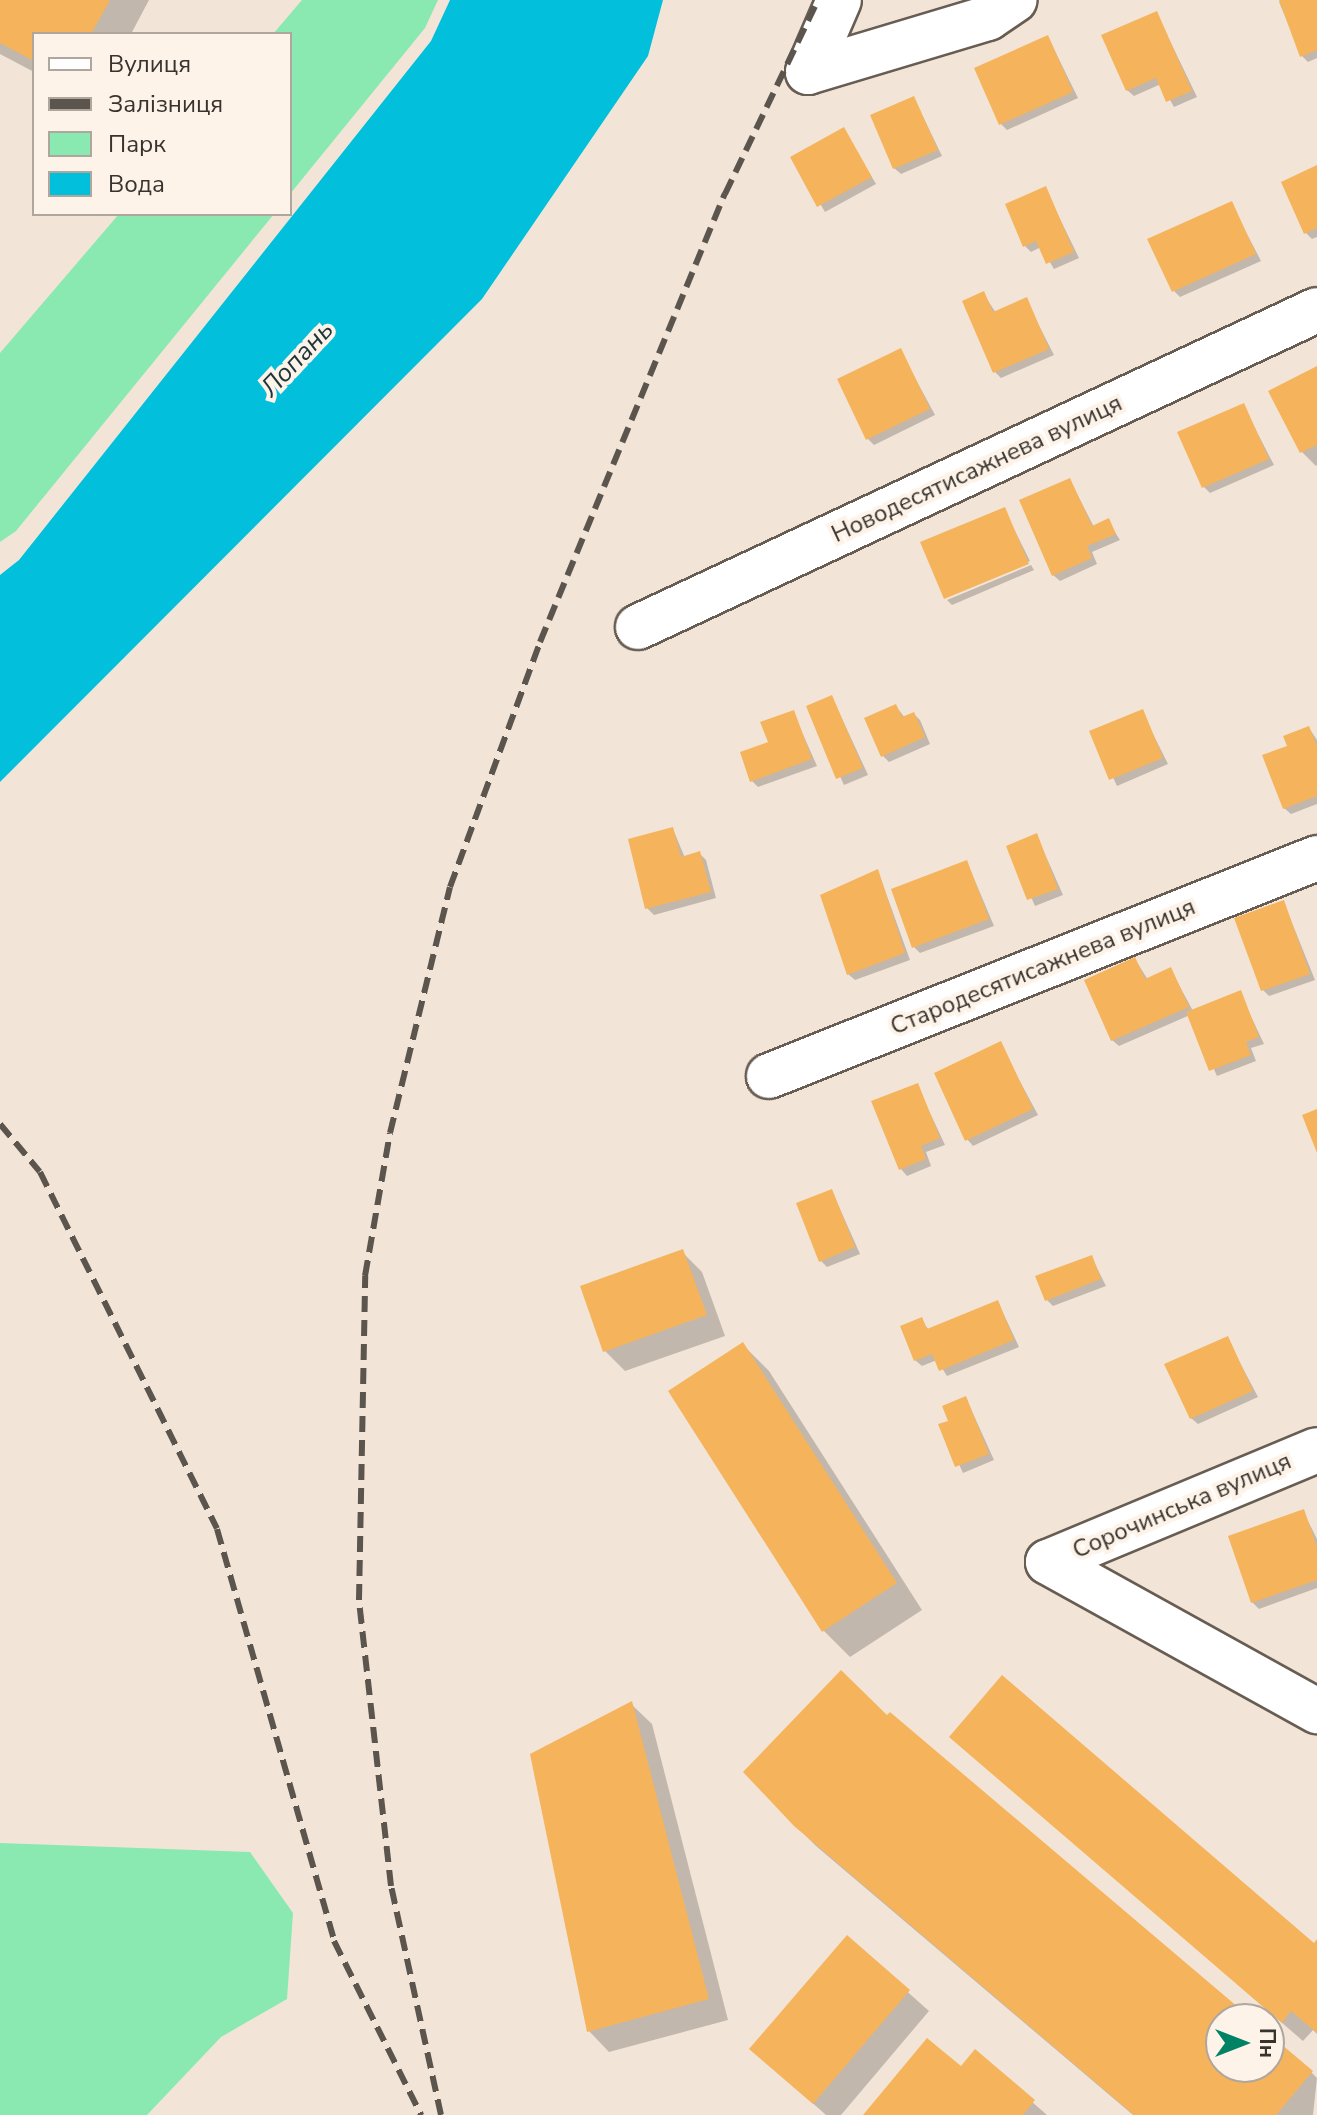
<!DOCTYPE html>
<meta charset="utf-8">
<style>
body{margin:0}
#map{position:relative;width:1317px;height:2115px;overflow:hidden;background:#f2e5d8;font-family:"Nunito Sans",sans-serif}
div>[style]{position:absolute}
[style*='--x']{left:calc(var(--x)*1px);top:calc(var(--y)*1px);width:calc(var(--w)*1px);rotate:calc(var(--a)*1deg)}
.green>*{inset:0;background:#89e9b1}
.water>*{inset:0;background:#02c0dc}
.shadow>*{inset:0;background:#0003}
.building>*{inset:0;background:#f5b45b}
.roads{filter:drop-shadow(2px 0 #685d52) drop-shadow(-2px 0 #685d52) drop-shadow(0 2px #685d52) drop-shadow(0 -2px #685d52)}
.minor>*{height:44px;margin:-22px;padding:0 22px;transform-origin:22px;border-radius:22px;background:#fff}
.rail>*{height:6px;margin-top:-3px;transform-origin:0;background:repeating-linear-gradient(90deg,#5b554e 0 16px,transparent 0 24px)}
span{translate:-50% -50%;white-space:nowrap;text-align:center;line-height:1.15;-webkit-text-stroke:8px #fef3e8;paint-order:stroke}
.street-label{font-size:24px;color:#38332e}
.water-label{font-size:26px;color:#1c353a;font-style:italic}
.legend{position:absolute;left:32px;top:32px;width:260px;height:184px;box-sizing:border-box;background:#fef3e8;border:2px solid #afa69e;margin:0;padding:10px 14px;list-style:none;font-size:24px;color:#38332e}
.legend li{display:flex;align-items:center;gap:16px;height:40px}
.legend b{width:40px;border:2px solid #afa69e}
.north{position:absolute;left:1205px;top:2003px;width:80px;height:80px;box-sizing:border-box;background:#fef3e8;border:2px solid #afa69e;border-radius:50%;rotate:90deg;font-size:22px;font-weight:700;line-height:32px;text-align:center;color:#38332e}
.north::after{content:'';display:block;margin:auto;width:28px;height:36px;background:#008365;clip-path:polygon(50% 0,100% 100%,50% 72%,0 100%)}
</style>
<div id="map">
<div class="green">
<div style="clip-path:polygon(302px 0,438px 0,425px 28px,290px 194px,290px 34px,273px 34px)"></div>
<div style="clip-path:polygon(119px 214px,274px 214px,16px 531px,0 542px,0 353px)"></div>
<div style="clip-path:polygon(0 1843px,250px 1852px,293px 1913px,287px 1999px,221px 2037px,147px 2115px,0 2115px)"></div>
</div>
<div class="water">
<div style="clip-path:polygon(450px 0,663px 0,648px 56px,482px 299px,0 782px,0 575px,19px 560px,431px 41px)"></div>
</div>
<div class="shadow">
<div style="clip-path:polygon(0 0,149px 0,131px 34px,34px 34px,34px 72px,0 54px)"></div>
<div style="clip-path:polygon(1284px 0,1317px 0,1317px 58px,1308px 62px,1302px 56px,1279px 2px)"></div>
<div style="clip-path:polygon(1157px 14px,1197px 97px,1174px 107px,1161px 84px,1134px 96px,1127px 90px)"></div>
<div style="clip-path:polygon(1048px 37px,1078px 98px,1007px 130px,1001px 124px)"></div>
<div style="clip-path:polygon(914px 98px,942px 156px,901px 174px,894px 168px)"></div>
<div style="clip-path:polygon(843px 129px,876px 184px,825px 212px,793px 158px)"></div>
<div style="clip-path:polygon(1317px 167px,1317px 237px,1312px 239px,1306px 233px)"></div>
<div style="clip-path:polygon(1045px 188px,1079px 258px,1054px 269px,1041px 247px,1031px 252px,1025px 246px)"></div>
<div style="clip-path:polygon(1231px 203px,1261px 261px,1180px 297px,1174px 291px)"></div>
<div style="clip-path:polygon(983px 293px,996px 313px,1026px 300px,1054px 355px,1001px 378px,995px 372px)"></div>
<div style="clip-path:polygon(900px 350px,935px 415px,874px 445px,868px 439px)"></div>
<div style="clip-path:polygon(1317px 368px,1317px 465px,1316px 466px,1302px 452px,1271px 392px)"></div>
<div style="clip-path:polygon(1243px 405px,1274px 465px,1210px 493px,1204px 487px)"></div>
<div style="clip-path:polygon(1070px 480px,1094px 527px,1108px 521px,1120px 540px,1092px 552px,1097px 564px,1060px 581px,1053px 575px)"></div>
<div style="clip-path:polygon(1004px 509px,1030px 561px,945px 596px)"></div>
<div style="clip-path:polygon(1031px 565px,1034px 570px,952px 605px,947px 600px)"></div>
<div style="clip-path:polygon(832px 697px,868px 775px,844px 785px,808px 707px)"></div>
<div style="clip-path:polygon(896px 706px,905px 718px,914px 714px,920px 720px,930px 744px,889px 762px,883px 756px)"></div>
<div style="clip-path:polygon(793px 712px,817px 766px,758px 787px,752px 781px)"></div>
<div style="clip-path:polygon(1142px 712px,1168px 764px,1117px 786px,1092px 732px)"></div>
<div style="clip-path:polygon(1309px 728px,1317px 740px,1317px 804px,1291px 814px,1284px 808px)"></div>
<div style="clip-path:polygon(673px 829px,685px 858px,700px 854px,706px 860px,716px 898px,654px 915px,647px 908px)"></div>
<div style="clip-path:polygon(1037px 836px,1063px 895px,1035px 906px,1009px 847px)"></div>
<div style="clip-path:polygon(967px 862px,994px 926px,920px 953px,914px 947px)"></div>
<div style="clip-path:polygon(878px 871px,910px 960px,855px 980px,848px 974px)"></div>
<div style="clip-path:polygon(1284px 903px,1315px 980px,1269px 996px,1263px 990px)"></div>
<div style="clip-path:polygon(1135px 959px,1148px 980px,1171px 970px,1193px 1011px,1240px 993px,1264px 1044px,1251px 1048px,1256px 1061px,1217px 1076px,1190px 1015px,1119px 1046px,1112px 1040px)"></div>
<div style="clip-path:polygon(1000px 1044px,1038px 1115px,973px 1146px,967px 1139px)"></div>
<div style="clip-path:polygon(917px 1085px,945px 1145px,926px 1152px,931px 1166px,907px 1176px,901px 1169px)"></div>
<div style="clip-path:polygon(832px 1191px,860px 1254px,827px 1267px,820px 1260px)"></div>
<div style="clip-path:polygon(682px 1252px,702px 1272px,725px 1336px,625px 1371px,605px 1351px)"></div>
<div style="clip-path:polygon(1092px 1258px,1106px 1286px,1053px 1306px,1047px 1300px)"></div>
<div style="clip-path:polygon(998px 1302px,1019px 1347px,947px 1376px,937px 1360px,922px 1366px,915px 1360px,921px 1320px,929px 1330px)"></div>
<div style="clip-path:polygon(1227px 1338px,1258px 1397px,1198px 1424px,1191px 1418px)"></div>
<div style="clip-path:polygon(743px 1345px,769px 1371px,922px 1610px,850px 1657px,824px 1631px)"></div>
<div style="clip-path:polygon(966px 1398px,994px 1460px,963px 1473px,941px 1425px,950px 1422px)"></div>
<div style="clip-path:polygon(1303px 1511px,1317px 1539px,1317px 1588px,1259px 1609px,1252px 1602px)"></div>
<div style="clip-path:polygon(631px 1704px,652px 1724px,728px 2020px,609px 2052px,589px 2031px)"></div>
<div style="clip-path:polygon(887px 1718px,1249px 2019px,1221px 2019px,1221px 2067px,1269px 2067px,1269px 2036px,1312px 2073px,1317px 2078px,1313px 2115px,1133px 2115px,816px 1846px,795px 1825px)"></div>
<div style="clip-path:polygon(952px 1737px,1314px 1945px,1317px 1942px,1317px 2034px,1313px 2030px,1303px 2041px)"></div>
<div style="clip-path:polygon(847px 1938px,929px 2011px,841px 2115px,826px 2115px,752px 2049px)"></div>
<div style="clip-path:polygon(975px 2052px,1047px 2115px,866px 2115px,962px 2069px)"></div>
</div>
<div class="building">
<div style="clip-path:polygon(0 0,110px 0,91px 34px,34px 34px,34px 61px,0 43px)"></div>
<div style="clip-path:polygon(1279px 0,1317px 0,1317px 50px,1300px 57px)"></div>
<div style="clip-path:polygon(1157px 11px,1192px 91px,1166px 102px,1156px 78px,1126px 91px,1101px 35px)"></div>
<div style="clip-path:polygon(1048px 35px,1073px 92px,999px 125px,974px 68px)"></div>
<div style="clip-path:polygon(914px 96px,938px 150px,893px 169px,870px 115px)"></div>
<div style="clip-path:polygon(844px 127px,872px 177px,817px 207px,790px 157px)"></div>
<div style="clip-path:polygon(1317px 165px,1317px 228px,1304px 234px,1281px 182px)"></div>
<div style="clip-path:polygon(1046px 186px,1074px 252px,1046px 264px,1036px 241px,1023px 247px,1005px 204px)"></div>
<div style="clip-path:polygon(1232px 201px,1256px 254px,1172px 292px,1147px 239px)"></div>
<div style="clip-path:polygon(984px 291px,993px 312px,1027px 297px,1049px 349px,993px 373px,962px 301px)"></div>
<div style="clip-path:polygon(901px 348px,930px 409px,866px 440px,837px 379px)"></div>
<div style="clip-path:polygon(1317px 366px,1317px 445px,1300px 453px,1268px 391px)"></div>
<div style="clip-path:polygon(1244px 403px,1269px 459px,1202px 488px,1177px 432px)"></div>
<div style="clip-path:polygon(1070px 478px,1092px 526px,1109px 518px,1116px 534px,1087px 546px,1092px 558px,1052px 576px,1019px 500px)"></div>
<div style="clip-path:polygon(1005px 507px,1029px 564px,944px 599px,920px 542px)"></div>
<div style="clip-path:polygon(832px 695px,863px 768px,836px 779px,806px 706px)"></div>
<div style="clip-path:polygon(896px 704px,902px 717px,914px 712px,925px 737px,881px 757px,864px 718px)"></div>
<div style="clip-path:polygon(1143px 709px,1163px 758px,1109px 780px,1089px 731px)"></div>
<div style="clip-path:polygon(794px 710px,812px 759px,750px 782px,740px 752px,768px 742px,760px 722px)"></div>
<div style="clip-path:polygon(1309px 726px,1317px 746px,1317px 796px,1283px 809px,1262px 755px,1287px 746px,1283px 736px)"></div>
<div style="clip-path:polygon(673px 827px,681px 857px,700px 851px,711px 892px,645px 909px,628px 839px)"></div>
<div style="clip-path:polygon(1037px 833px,1058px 889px,1027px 900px,1006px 846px)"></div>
<div style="clip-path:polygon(967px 860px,989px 919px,912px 948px,891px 889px)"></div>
<div style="clip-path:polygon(878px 869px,905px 953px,847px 975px,820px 895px)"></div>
<div style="clip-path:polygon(1284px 900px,1310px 974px,1261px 991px,1234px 918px)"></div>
<div style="clip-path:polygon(1135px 957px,1145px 979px,1171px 967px,1189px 1007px,1111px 1041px,1084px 980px)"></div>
<div style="clip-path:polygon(1241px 990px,1259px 1037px,1246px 1042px,1251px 1055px,1209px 1071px,1186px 1012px)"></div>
<div style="clip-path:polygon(1001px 1041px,1033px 1109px,965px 1141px,934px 1073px)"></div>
<div style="clip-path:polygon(918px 1083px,940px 1138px,921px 1146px,926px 1159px,899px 1170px,871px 1101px)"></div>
<div style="clip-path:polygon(1317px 1109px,1317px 1153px,1302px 1115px)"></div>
<div style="clip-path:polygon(832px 1189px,855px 1247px,819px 1262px,796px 1203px)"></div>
<div style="clip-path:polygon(683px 1249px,707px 1315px,603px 1352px,580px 1286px)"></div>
<div style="clip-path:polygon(1092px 1255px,1101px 1279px,1045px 1301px,1035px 1276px)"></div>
<div style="clip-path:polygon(998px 1300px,1014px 1340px,939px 1371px,932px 1354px,914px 1361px,900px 1326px,922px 1317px,927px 1329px)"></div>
<div style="clip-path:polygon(1228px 1336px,1253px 1391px,1190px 1419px,1164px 1364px)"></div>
<div style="clip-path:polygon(743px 1342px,897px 1583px,822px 1632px,668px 1391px)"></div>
<div style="clip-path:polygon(966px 1396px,989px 1454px,955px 1467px,938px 1424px,948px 1421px,942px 1406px)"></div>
<div style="clip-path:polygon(1304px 1509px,1317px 1547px,1317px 1580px,1251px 1603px,1228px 1536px)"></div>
<div style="clip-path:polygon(841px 1670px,887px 1715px,890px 1712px,1252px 2019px,1221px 2019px,1221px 2067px,1269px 2067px,1269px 2034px,1313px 2071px,1276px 2115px,1134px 2115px,794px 1826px,743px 1772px)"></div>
<div style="clip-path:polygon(1002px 1675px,1314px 1943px,1317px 1939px,1317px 2033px,1291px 2011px,1282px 2023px,949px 1737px)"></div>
<div style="clip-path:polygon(632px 1701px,709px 1999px,587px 2032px,530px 1754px)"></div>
<div style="clip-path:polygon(847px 1935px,910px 1990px,813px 2104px,749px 2049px)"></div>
<div style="clip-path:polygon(927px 2038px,961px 2066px,975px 2049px,1035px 2100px,1023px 2115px,863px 2115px)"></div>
</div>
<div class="roads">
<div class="minor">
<div style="--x:808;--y:72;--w:188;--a:-16.7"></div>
<div style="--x:988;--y:18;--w:32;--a:-34"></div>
<div style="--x:808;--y:72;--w:78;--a:-66.7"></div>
<div style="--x:638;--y:627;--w:749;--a:-25.03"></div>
<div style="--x:769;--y:1076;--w:590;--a:-21.69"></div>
<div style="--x:1048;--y:1562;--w:308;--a:29"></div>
<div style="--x:1048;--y:1562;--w:291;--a:-22.6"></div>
</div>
</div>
<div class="rail">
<div style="--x:0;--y:1124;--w:62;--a:50.2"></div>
<div style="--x:40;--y:1172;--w:398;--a:63.6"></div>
<div style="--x:217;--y:1529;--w:428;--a:74.1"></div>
<div style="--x:334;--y:1941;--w:195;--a:63.4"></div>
<div style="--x:441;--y:2115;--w:234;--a:-102.3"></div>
<div style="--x:391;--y:1886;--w:288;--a:-96.4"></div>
<div style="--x:359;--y:1600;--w:324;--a:-88.9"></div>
<div style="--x:365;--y:1276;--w:145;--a:-80.1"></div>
<div style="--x:390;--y:1133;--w:253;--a:-76.3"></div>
<div style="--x:450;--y:887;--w:261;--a:-69.8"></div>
<div style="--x:540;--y:642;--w:485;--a:-67.6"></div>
<div style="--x:725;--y:194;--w:215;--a:-64.4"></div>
</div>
<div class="street-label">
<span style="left:977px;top:469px;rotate:-25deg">Новодесятисажнева вулиця</span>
<span style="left:1043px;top:967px;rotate:-22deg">Стародесятисажнева вулиця</span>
<span style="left:1182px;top:1506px;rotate:-23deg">Сорочинська вулиця</span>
</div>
<div class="water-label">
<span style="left:297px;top:359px;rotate:-47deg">Лопань</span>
</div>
<ul class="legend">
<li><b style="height:10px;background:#fff"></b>Вулиця</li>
<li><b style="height:10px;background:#5b554e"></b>Залізниця</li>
<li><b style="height:22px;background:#89e9b1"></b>Парк</li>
<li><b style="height:22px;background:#02c0dc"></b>Вода</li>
</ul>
<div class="north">Пн</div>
</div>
